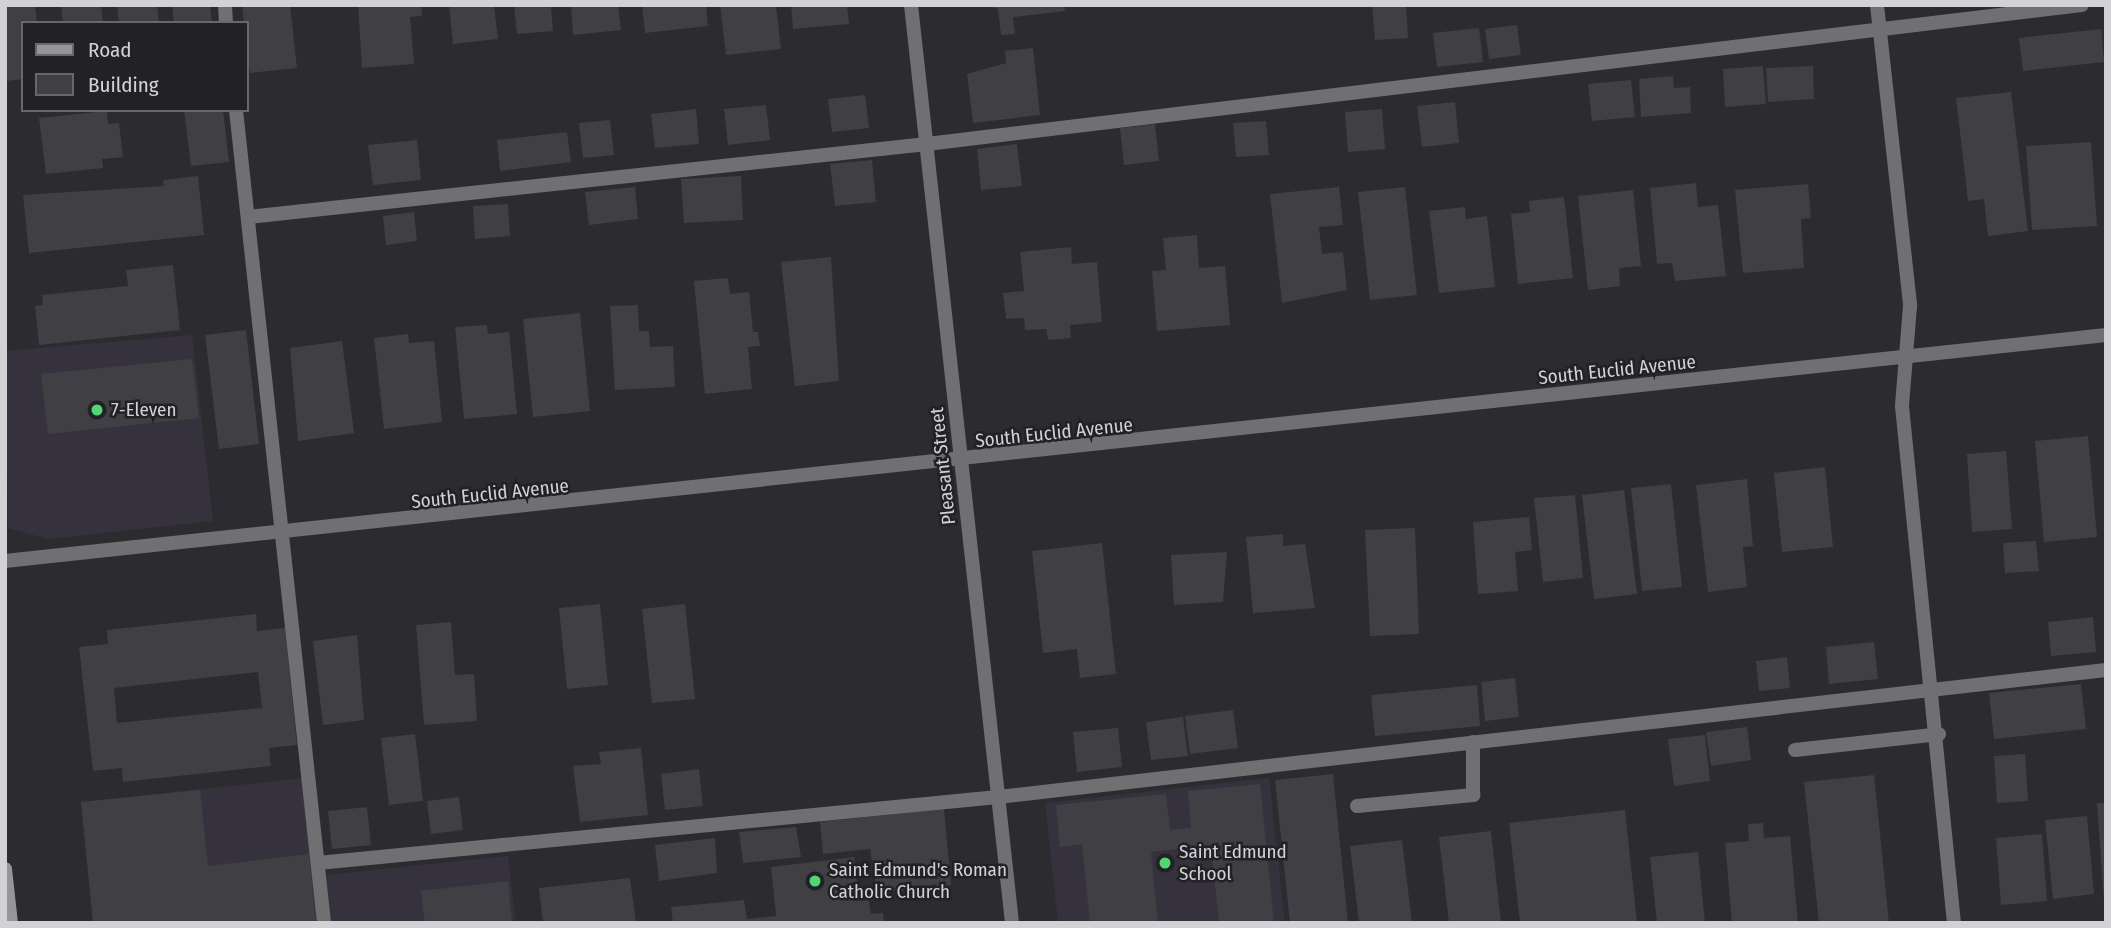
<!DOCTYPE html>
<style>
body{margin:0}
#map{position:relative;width:2111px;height:928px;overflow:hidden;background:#2c2b30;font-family:"Fira Sans Condensed",sans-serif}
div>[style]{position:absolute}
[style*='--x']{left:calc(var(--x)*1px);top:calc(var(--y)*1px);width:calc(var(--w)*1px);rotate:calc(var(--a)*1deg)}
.built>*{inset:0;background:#36323d}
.building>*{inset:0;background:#403f44}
.lane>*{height:14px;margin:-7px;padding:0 7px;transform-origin:7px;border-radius:7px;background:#706f72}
.street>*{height:14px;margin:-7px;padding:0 7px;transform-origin:7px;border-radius:7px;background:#706f72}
.secondary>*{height:14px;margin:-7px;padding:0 7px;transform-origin:7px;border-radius:7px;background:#97959a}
.dots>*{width:19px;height:19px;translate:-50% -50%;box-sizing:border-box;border:4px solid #222126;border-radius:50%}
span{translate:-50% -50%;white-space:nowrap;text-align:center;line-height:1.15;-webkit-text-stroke:5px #222126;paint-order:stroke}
.street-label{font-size:19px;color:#d2d1d5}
.poi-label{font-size:19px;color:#d2d1d5}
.left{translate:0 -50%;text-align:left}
.frame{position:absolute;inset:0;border:7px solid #d2d1d5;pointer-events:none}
.legend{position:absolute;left:21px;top:21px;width:228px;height:91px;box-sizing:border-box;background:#222126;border:2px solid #68676c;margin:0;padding:9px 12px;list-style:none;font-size:21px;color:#d2d1d5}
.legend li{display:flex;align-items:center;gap:14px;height:35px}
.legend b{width:35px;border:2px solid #68676c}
</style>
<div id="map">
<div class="built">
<div style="clip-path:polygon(192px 335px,213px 521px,48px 539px,8px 528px,5px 351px)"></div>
<div style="clip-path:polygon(304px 778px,315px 876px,508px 856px,516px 923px,94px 923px,81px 802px)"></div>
<div style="clip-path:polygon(1269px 778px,1285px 923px,1058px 923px,1045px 803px)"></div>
</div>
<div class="building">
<div style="clip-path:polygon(5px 5px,35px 5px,37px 23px,23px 23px,23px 79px,6px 81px)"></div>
<div style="clip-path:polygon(61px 5px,101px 5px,103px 23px,63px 23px)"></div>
<div style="clip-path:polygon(117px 5px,157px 5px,159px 23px,119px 23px)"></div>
<div style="clip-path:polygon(172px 5px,210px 5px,212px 23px,174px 23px)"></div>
<div style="clip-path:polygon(242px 5px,290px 5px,297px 68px,250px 73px)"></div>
<div style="clip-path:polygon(358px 5px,421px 5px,422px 16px,410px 17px,414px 64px,362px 68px)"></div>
<div style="clip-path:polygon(449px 5px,494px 5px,498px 39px,453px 44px)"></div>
<div style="clip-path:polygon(514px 5px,551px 5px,553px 31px,517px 34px)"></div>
<div style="clip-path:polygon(571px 5px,618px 5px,621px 30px,573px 35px)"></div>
<div style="clip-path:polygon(642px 5px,706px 5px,708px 26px,645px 33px)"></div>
<div style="clip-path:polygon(720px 5px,776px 5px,781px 49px,726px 55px)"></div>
<div style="clip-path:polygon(791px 5px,847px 5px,849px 24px,793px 29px)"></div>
<div style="clip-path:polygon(986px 5px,1064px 5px,1065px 11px,1013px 17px,1015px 34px,1001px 35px,998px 9px)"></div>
<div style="clip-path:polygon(1372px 5px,1406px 5px,1408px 38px,1375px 40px)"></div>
<div style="clip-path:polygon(1517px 25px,1521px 55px,1489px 59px,1485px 29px)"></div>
<div style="clip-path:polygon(1479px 28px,1483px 62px,1437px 67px,1433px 33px)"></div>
<div style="clip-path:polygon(2101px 29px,2104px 62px,2023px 71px,2019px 38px)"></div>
<div style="clip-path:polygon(1033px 48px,1040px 115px,973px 123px,967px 74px,1006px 63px,1005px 51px)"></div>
<div style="clip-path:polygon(1763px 66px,1766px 104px,1725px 107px,1723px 69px)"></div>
<div style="clip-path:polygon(1813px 66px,1814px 99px,1768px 102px,1766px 68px)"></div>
<div style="clip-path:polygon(1673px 76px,1674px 88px,1690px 87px,1691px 113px,1641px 117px,1639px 79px)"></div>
<div style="clip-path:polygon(1631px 80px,1635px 117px,1592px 121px,1588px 84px)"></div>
<div style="clip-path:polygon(2011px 92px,2028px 231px,1988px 236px,1984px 199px,1968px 201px,1956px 98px)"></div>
<div style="clip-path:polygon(865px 95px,869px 128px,832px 132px,828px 99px)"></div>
<div style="clip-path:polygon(1455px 102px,1459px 143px,1422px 147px,1417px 106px)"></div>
<div style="clip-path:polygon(766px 105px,770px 140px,728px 145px,724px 109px)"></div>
<div style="clip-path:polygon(696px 109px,699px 144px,655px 148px,651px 114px)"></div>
<div style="clip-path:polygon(1382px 109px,1385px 149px,1348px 152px,1345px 112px)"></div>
<div style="clip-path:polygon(184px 110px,223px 110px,229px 162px,191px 166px)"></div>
<div style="clip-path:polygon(107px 111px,108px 124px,119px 123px,123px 157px,102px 159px,103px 168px,46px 174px,39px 118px)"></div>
<div style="clip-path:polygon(610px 120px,614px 155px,583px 158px,579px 123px)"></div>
<div style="clip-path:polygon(1266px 121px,1269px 155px,1236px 157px,1233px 123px)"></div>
<div style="clip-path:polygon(1155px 124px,1159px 161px,1124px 165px,1120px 128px)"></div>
<div style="clip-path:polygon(567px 132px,571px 162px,500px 171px,497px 140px)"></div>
<div style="clip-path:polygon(417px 140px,421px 180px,373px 185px,368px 145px)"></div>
<div style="clip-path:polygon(2091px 142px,2097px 226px,2032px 230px,2026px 146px)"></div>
<div style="clip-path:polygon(1017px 144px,1022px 186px,981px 190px,977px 149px)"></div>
<div style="clip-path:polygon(872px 160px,876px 202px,835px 206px,830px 164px)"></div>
<div style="clip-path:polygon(198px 176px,204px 235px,29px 253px,23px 195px,164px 186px,163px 180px)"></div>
<div style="clip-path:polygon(741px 176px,743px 220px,684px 223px,681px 179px)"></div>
<div style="clip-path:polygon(1696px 183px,1698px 207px,1718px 205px,1726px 276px,1675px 281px,1672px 263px,1657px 264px,1650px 188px)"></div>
<div style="clip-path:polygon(1808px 184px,1811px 218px,1801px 219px,1804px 268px,1743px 273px,1735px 190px)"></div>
<div style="clip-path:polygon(635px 187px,638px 219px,589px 225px,585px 192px)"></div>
<div style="clip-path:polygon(1339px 187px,1343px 225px,1319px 227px,1322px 254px,1343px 252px,1347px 290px,1282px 303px,1270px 194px)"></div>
<div style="clip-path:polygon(1405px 187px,1417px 295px,1370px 300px,1358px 192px)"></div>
<div style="clip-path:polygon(1633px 190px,1641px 266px,1619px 268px,1620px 286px,1588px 290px,1578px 196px)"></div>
<div style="clip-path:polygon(1564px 197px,1573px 278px,1518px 284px,1511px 214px,1530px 212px,1529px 201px)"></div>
<div style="clip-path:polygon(508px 204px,510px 236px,475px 239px,473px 206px)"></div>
<div style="clip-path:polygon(1465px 207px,1466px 219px,1487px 216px,1495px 287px,1439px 293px,1429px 211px)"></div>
<div style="clip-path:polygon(414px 212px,417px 241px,386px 245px,383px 216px)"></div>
<div style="clip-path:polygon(1197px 235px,1199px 268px,1225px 266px,1230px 325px,1157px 331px,1152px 271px,1166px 270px,1163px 238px)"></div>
<div style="clip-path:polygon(1071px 247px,1072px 264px,1097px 262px,1102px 322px,1070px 325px,1071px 338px,1048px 340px,1046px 329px,1025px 330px,1024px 318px,1006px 319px,1003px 293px,1024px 291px,1020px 252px)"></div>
<div style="clip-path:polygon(831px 257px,839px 381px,795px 386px,781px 262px)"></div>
<div style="clip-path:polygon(173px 265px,180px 330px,39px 345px,35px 306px,43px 305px,42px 295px,128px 286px,126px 270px)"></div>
<div style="clip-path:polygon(728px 278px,730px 294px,749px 292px,753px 332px,758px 332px,760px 346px,748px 347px,752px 389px,705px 394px,694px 281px)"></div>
<div style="clip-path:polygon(638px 305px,639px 331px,649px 331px,650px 347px,673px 346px,675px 387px,615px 390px,610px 306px)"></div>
<div style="clip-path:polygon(580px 313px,590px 411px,533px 417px,523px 319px)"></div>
<div style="clip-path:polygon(487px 325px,488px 334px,509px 332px,517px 414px,464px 419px,455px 327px)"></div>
<div style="clip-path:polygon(246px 330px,259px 444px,219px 449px,205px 335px)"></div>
<div style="clip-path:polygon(408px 334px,409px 343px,434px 341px,442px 422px,384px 429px,374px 338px)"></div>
<div style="clip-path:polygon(342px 341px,354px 433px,298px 441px,290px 348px)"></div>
<div style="clip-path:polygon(192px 359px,199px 418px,48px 434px,41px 374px)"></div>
<div style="clip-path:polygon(2088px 436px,2097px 537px,2044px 542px,2035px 441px)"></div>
<div style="clip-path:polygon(2006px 451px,2012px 529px,1972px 532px,1967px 454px)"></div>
<div style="clip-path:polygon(1825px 467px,1833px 547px,1782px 552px,1774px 473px)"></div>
<div style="clip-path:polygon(1747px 479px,1753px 546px,1743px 547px,1747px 587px,1708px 592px,1696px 485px)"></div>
<div style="clip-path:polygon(1671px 484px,1682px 587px,1642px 591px,1631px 488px)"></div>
<div style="clip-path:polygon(1624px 490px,1637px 594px,1594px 599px,1582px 495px)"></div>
<div style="clip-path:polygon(1575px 495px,1583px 578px,1543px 582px,1534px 498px)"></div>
<div style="clip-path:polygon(1529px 517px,1532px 550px,1515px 552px,1518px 591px,1478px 594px,1473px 522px)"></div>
<div style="clip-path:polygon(1415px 528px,1419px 634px,1370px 636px,1365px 530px)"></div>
<div style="clip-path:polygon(1283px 534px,1283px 546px,1305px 544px,1315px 608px,1253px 613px,1246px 537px)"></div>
<div style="clip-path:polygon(2036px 541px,2039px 571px,2005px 573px,2003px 543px)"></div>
<div style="clip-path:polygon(1102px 543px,1116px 674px,1080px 678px,1077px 649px,1043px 653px,1032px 551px)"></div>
<div style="clip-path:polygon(1227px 552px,1223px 602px,1174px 605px,1171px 555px)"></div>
<div style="clip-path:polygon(600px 604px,608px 685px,567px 689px,559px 608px)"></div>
<div style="clip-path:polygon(685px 604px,695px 699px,652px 703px,642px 609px)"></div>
<div style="clip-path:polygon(evenodd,256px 614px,257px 631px,285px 628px,297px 745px,269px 748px,271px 766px,123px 782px,122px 768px,93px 771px,79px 647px,108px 644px,107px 630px,256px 614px,258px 672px,262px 708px,117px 723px,114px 688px,258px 672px)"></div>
<div style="clip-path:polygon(2093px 617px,2096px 652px,2051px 656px,2048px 622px)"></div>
<div style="clip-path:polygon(451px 622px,455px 675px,474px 674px,477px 721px,424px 725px,416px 625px)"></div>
<div style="clip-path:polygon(357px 635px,364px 720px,323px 725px,313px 641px)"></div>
<div style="clip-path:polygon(1874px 642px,1878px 679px,1829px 684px,1826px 647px)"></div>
<div style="clip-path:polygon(1787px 657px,1790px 688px,1759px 691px,1756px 661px)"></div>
<div style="clip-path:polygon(1515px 678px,1519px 717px,1485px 721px,1481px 682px)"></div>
<div style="clip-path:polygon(2081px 684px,2086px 729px,1994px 739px,1989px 693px)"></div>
<div style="clip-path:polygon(1477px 685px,1480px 726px,1375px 736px,1371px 695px)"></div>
<div style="clip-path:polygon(1233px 710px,1238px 748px,1190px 754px,1185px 716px)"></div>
<div style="clip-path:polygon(1183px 717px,1188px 756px,1151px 760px,1146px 722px)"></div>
<div style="clip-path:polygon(1747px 727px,1751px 760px,1711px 766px,1706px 732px)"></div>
<div style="clip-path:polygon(1118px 728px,1122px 767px,1077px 772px,1073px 732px)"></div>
<div style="clip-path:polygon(415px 734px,423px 801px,389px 805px,381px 738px)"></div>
<div style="clip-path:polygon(1705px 735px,1710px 781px,1674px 786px,1668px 739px)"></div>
<div style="clip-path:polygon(641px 748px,648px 815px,580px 822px,573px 766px,601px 764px,599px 752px)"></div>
<div style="clip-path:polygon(2025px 754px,2028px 801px,1997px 803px,1994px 756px)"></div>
<div style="clip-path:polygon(699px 769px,703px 806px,665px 810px,661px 774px)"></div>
<div style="clip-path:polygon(1333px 774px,1348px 923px,1290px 923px,1275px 780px)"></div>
<div style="clip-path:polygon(1874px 775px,1889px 923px,1819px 923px,1804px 782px)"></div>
<div style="clip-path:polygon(1260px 784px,1274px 923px,1219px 923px,1211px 845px,1151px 852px,1158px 923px,1090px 923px,1082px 844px,1060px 847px,1056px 805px,1166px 794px,1170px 830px,1191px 828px,1188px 791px)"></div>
<div style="clip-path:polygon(200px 790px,208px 866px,309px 854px,316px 923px,93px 923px,81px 802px)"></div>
<div style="clip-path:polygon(459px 797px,463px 830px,431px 834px,427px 801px)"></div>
<div style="clip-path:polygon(2097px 803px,2106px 803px,2106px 902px,2104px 902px)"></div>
<div style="clip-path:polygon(367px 807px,371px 845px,332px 849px,328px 811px)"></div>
<div style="clip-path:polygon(944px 809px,951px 885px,877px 893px,870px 849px,823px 854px,820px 822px)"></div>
<div style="clip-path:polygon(1625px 810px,1637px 923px,1520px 923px,1509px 823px)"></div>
<div style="clip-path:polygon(2087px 816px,2094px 894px,2053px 899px,2045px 820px)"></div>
<div style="clip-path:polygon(1763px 823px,1764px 838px,1790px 836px,1798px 923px,1732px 923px,1725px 843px,1749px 841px,1748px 824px)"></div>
<div style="clip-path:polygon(796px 827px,801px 857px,743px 863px,739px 832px)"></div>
<div style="clip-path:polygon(1491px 831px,1501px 923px,1449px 923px,1439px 837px)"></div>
<div style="clip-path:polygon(2042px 834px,2047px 901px,2001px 905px,1996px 838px)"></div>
<div style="clip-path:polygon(715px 838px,717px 873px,659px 881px,655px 845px)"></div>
<div style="clip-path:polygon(1402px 840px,1412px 923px,1359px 923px,1350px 846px)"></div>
<div style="clip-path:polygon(1698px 852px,1705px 923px,1657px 923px,1650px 857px)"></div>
<div style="clip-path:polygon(854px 857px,859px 897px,868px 896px,871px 914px,883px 913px,884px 923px,673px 923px,671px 907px,744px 900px,747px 919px,776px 916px,771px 867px)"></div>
<div style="clip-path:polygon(630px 878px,636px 923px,543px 923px,539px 888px)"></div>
<div style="clip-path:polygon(508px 881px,512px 923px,425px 923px,421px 891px)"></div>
</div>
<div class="lane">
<div style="--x:225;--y:5;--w:18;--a:87"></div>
<div style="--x:236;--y:110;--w:818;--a:83.82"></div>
<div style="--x:248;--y:217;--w:683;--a:-6.14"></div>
<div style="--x:927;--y:144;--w:1163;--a:-6.86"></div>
<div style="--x:1795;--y:750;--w:145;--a:-6.3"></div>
<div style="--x:1357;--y:806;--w:117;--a:-5.4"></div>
<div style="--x:1473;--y:795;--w:53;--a:-90"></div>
<div style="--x:318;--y:863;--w:683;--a:-5.54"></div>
<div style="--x:998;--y:797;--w:1115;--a:-6.54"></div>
</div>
<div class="street">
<div style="--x:911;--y:5;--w:924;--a:83.72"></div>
<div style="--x:1877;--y:5;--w:303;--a:83.7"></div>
<div style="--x:1910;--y:306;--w:100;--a:94.6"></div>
<div style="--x:1902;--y:406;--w:520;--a:84.26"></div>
<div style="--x:5;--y:561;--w:2113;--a:-6.14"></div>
</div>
<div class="secondary">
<div style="--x:5;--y:869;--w:54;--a:83.7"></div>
</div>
<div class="dots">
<div style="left:97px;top:410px;background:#51d674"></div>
<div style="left:1165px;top:863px;background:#51d674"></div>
<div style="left:815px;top:881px;background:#51d674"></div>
</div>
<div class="street-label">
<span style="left:1617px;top:370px;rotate:-6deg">South Euclid Avenue</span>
<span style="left:1054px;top:433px;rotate:-6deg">South Euclid Avenue</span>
<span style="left:943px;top:466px;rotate:-96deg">Pleasant Street</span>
<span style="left:490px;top:494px;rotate:-6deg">South Euclid Avenue</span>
</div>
<div class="poi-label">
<span class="left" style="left:111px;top:410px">7-Eleven</span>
<span class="left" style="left:1179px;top:863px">Saint Edmund<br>School</span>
<span class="left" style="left:829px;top:881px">Saint Edmund's Roman<br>Catholic Church</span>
</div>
<div class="frame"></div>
<ul class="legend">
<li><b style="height:9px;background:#97959a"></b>Road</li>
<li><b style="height:19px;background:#403f44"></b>Building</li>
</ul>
</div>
